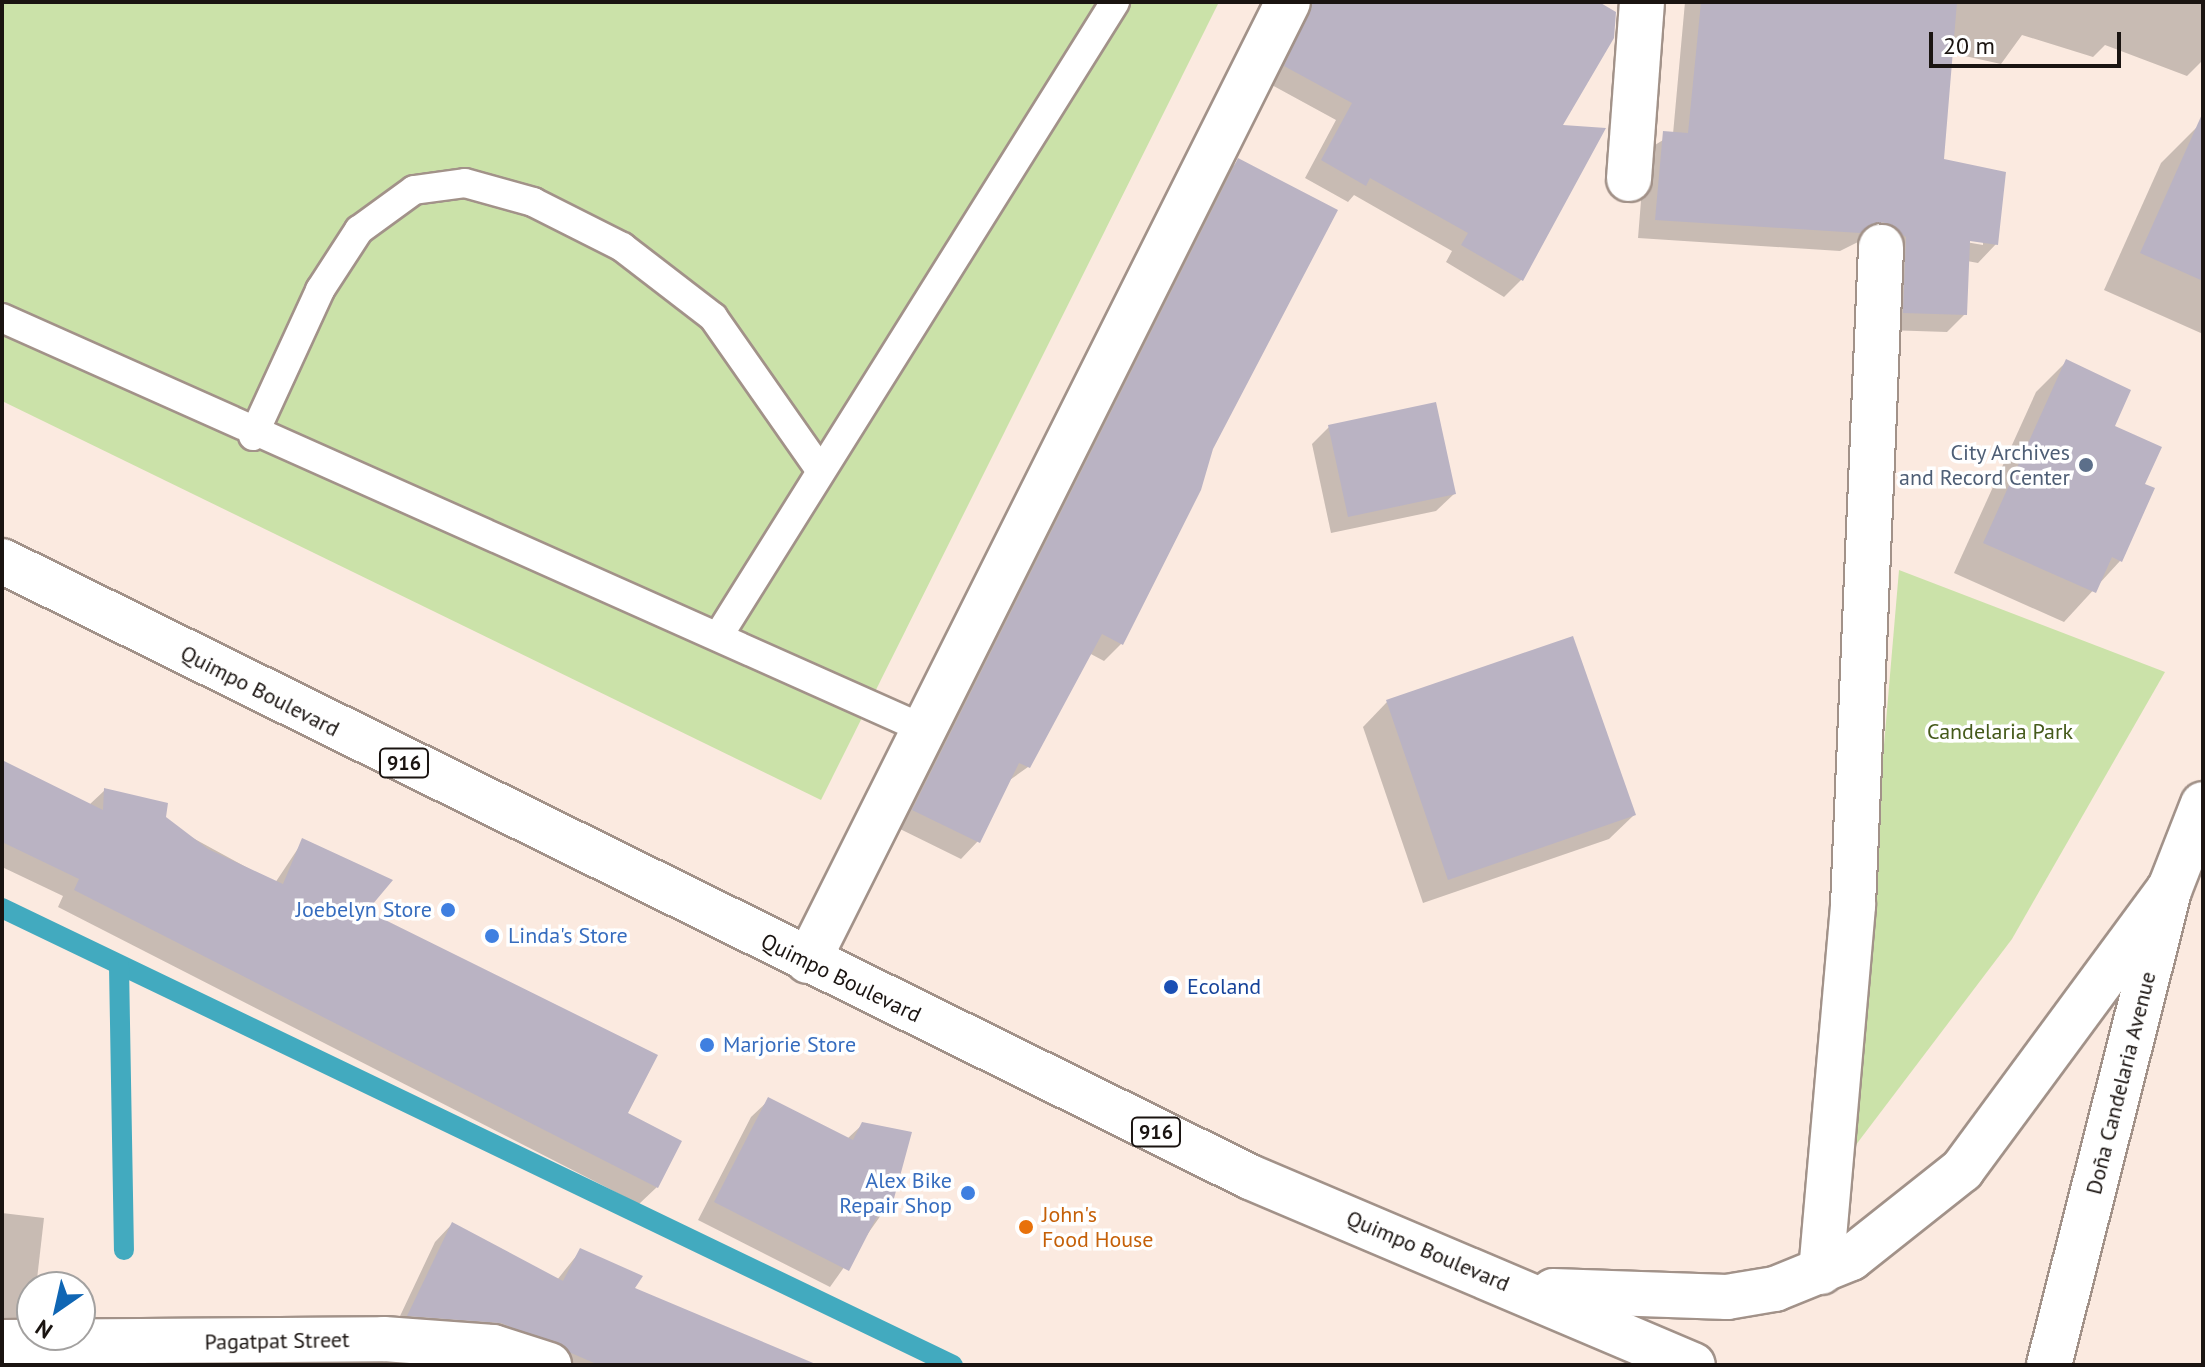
<!DOCTYPE html>
<meta charset="utf-8">
<style>
body{margin:0}
#map{position:relative;width:2205px;height:1367px;overflow:hidden;background:#fbeae0;font-family:"PT Sans",sans-serif}
div>[style]{position:absolute}
[style*='--x']{left:calc(var(--x)*1px);top:calc(var(--y)*1px);width:calc(var(--w)*1px);rotate:calc(var(--a)*1deg)}
.green>*{inset:0;background:#cbe2a9}
.shadow>*{inset:0;background:#0003}
.stream>*{height:20px;margin:-10px;padding:0 10px;transform-origin:10px;border-radius:10px;background:#42aabf}
.building>*{inset:0;background:#bab3c3}
.roads{filter:drop-shadow(2px 0 #a29289) drop-shadow(-2px 0 #a29289) drop-shadow(0 2px #a29289) drop-shadow(0 -2px #a29289)}
.lane>*{height:28px;margin:-14px;padding:0 14px;transform-origin:14px;border-radius:14px;background:#fff}
.street>*{height:44px;margin:-22px;padding:0 22px;transform-origin:22px;border-radius:22px;background:#fff}
.secondary>*{height:44px;margin:-22px;padding:0 22px;transform-origin:22px;border-radius:22px;background:#fff}
.primary>*{height:44px;margin:-22px;padding:0 22px;transform-origin:22px;border-radius:22px;background:#fff}
.dots>*{width:22px;height:22px;translate:-50% -50%;box-sizing:border-box;border:4px solid #fff;border-radius:50%}
span{translate:-50% -50%;white-space:nowrap;text-align:center;line-height:1.15;-webkit-text-stroke:7px #fff;paint-order:stroke}
.shield-label span{padding:2px 6px;background:#fff;border:2px solid;border-radius:6px;-webkit-text-stroke-width:0}
.shield-label{font-size:20px;color:#1a1411;font-weight:700}
.service-label{font-size:22px;color:#4e5e75}
.right{translate:-100% -50%;text-align:right}
.street-label{font-size:22px;color:#1a1411}
.park-label{font-size:22px;color:#455a1b}
.shop-label{font-size:22px;color:#366cbe}
.left{translate:0 -50%;text-align:left}
.transit-label{font-size:22px;color:#164399}
.food-label{font-size:22px;color:#c56008}
.frame{position:absolute;inset:0;border:4px solid #1a1411;pointer-events:none}
.north{position:absolute;left:16px;top:1271px;width:80px;height:80px;box-sizing:border-box;background:#fff;border:2px solid #a3a1a0;border-radius:50%;rotate:214deg;font-size:22px;font-weight:700;line-height:32px;text-align:center;color:#1a1411}
.north::after{content:'';display:block;margin:auto;width:28px;height:36px;background:#1066b4;clip-path:polygon(50% 0,100% 100%,50% 72%,0 100%)}
.scale{position:absolute;left:1929px;top:32px;width:192px;height:36px;box-sizing:border-box;border:4px solid #1a1411;border-top:0;padding-left:10px;font-size:24px;line-height:28px;white-space:nowrap;color:#1a1411;-webkit-text-stroke:6px #fff;paint-order:stroke}
</style>
<div id="map">
<div class="green">
<div style="clip-path:polygon(2px 2px,1219px 2px,821px 800px,2px 401px)"></div>
<div style="clip-path:polygon(1899px 570px,2165px 672px,2012px 939px,1849px 1154px)"></div>
</div>
<div class="shadow">
<div style="clip-path:polygon(1300px 2px,1595px 2px,1521px 280px,1504px 297px,1446px 262px,1452px 251px,1354px 195px,1348px 202px,1305px 178px,1336px 120px,1268px 83px)"></div>
<div style="clip-path:polygon(evenodd,1685px 2px,2203px 2px,2203px 60px,2187px 76px,2105px 45px,2093px 57px,2022px 35px,2001px 64px,1951px 53px,1942px 160px,1996px 244px,1978px 263px,1967px 261px,1965px 314px,1947px 332px,1886px 330px,1864px 239px,1840px 251px,1638px 238px,1645px 151px,1673px 134px,1685px 2px,1960px 241px,1983px 241px,1983px 245px,1960px 241px)"></div>
<div style="clip-path:polygon(2198px 126px,2203px 128px,2203px 334px,2104px 290px,2161px 163px)"></div>
<div style="clip-path:polygon(1238px 161px,1211px 448px,1121px 644px,1104px 661px,1089px 653px,1028px 767px,1007px 782px,978px 841px,961px 859px,896px 827px,1221px 178px)"></div>
<div style="clip-path:polygon(2066px 362px,2142px 485px,2120px 561px,2064px 622px,1954px 573px,2036px 392px)"></div>
<div style="clip-path:polygon(1329px 427px,1454px 494px,1436px 511px,1331px 533px,1312px 444px)"></div>
<div style="clip-path:polygon(1387px 702px,1634px 815px,1609px 839px,1423px 903px,1363px 727px)"></div>
<div style="clip-path:polygon(2px 762px,89px 805px,105px 790px,275px 883px,303px 841px,364px 912px,626px 1114px,657px 1187px,639px 1204px,58px 907px,63px 896px,2px 867px)"></div>
<div style="clip-path:polygon(769px 1100px,847px 1139px,863px 1124px,909px 1134px,891px 1201px,830px 1287px,698px 1220px,751px 1117px)"></div>
<div style="clip-path:polygon(2px 1213px,44px 1218px,32px 1323px,2px 1335px)"></div>
<div style="clip-path:polygon(452px 1224px,557px 1280px,581px 1250px,632px 1289px,796px 1365px,542px 1365px,392px 1333px,435px 1242px)"></div>
</div>
<div class="stream">
<div style="--x:2;--y:908;--w:1055;--a:25.67"></div>
<div style="--x:119;--y:966;--w:284;--a:89"></div>
</div>
<div class="building">
<div style="clip-path:polygon(1313px 2px,1599px 2px,1616px 12px,1614px 38px,1563px 125px,1606px 128px,1523px 281px,1461px 245px,1468px 233px,1370px 178px,1366px 186px,1321px 160px,1352px 103px,1284px 66px)"></div>
<div style="clip-path:polygon(1701px 2px,1957px 2px,1944px 159px,2006px 172px,1998px 245px,1970px 241px,1967px 315px,1903px 313px,1906px 237px,1883px 222px,1860px 233px,1655px 220px,1663px 131px,1688px 133px)"></div>
<div style="clip-path:polygon(2203px 112px,2203px 281px,2140px 253px)"></div>
<div style="clip-path:polygon(1238px 158px,1338px 210px,1213px 449px,1201px 490px,1123px 645px,1102px 634px,1030px 768px,1019px 763px,980px 843px,912px 810px)"></div>
<div style="clip-path:polygon(2066px 359px,2131px 390px,2115px 426px,2162px 447px,2145px 484px,2155px 488px,2122px 562px,2112px 557px,2096px 593px,1983px 543px)"></div>
<div style="clip-path:polygon(1436px 402px,1456px 494px,1348px 517px,1328px 425px)"></div>
<div style="clip-path:polygon(1573px 636px,1636px 815px,1448px 880px,1386px 700px)"></div>
<div style="clip-path:polygon(2px 760px,103px 810px,104px 788px,168px 803px,166px 817px,208px 849px,283px 884px,302px 838px,393px 880px,367px 911px,658px 1055px,628px 1113px,682px 1141px,658px 1188px,74px 890px,79px 879px,2px 842px)"></div>
<div style="clip-path:polygon(768px 1097px,853px 1140px,862px 1122px,912px 1132px,893px 1202px,886px 1199px,849px 1271px,714px 1202px)"></div>
<div style="clip-path:polygon(452px 1222px,563px 1281px,580px 1248px,643px 1276px,635px 1288px,818px 1365px,599px 1365px,501px 1323px,407px 1316px)"></div>
</div>
<div class="roads">
<div class="lane">
<div style="--x:2;--y:318;--w:1012;--a:24.03"></div>
<div style="--x:253;--y:436;--w:161;--a:-65.3"></div>
<div style="--x:320;--y:290;--w:72;--a:-57"></div>
<div style="--x:359;--y:230;--w:68;--a:-36"></div>
<div style="--x:414;--y:190;--w:51;--a:-7.8"></div>
<div style="--x:465;--y:183;--w:71;--a:15.6"></div>
<div style="--x:533;--y:202;--w:100;--a:26.8"></div>
<div style="--x:622;--y:247;--w:115;--a:37.6"></div>
<div style="--x:713;--y:317;--w:188;--a:55"></div>
<div style="--x:719;--y:635;--w:747;--a:-57.97"></div>
</div>
<div class="street">
<div style="--x:1629;--y:179;--w:177;--a:-85.8"></div>
<div style="--x:808;--y:961;--w:1072;--a:-63.41"></div>
<div style="--x:1821;--y:1272;--w:368;--a:-85"></div>
<div style="--x:1853;--y:905;--w:659;--a:-87.56"></div>
<div style="--x:2;--y:1342;--w:382;--a:-0.4"></div>
<div style="--x:384;--y:1339;--w:109;--a:4.2"></div>
<div style="--x:493;--y:1347;--w:59;--a:17.8"></div>
</div>
<div class="secondary">
<div style="--x:2049;--y:1365;--w:492;--a:-75.8"></div>
<div style="--x:2170;--y:888;--w:90;--a:-68.6"></div>
</div>
<div class="primary">
<div style="--x:2;--y:561;--w:1392;--a:26.27"></div>
<div style="--x:1250;--y:1177;--w:481;--a:23"></div>
<div style="--x:1553;--y:1291;--w:174;--a:2"></div>
<div style="--x:1727;--y:1297;--w:49;--a:-9.5"></div>
<div style="--x:1775;--y:1289;--w:82;--a:-22.2"></div>
<div style="--x:1851;--y:1258;--w:142;--a:-38.4"></div>
<div style="--x:1962;--y:1170;--w:350;--a:-53.6"></div>
</div>
</div>
<div class="dots">
<div style="left:2086px;top:465px;background:#5c6f8a"></div>
<div style="left:448px;top:910px;background:#3f7fe0"></div>
<div style="left:492px;top:936px;background:#3f7fe0"></div>
<div style="left:1171px;top:987px;background:#1a4fb4"></div>
<div style="left:707px;top:1045px;background:#3f7fe0"></div>
<div style="left:968px;top:1193px;background:#3f7fe0"></div>
<div style="left:1026px;top:1227px;background:#e8710a"></div>
</div>
<div class="shield-label">
<span style="left:404px;top:763px">916</span>
<span style="left:1156px;top:1132px">916</span>
</div>
<div class="service-label">
<span class="right" style="left:2070px;top:465px">City Archives<br>and Record Center</span>
</div>
<div class="street-label">
<span style="left:260px;top:691px;rotate:27deg">Quimpo Boulevard</span>
<span style="left:841px;top:978px;rotate:26deg">Quimpo Boulevard</span>
<span style="left:2121px;top:1083px;rotate:-76deg">Doña Candelaria Avenue</span>
<span style="left:1428px;top:1251px;rotate:23deg">Quimpo Boulevard</span>
<span style="left:277px;top:1341px;rotate:-1deg">Pagatpat Street</span>
</div>
<div class="park-label">
<span style="left:2000px;top:732px">Candelaria Park</span>
</div>
<div class="shop-label">
<span class="right" style="left:432px;top:910px">Joebelyn Store</span>
<span class="left" style="left:508px;top:936px">Linda's Store</span>
<span class="left" style="left:723px;top:1045px">Marjorie Store</span>
<span class="right" style="left:952px;top:1193px">Alex Bike<br>Repair Shop</span>
</div>
<div class="transit-label">
<span class="left" style="left:1187px;top:987px">Ecoland</span>
</div>
<div class="food-label">
<span class="left" style="left:1042px;top:1227px">John's<br>Food House</span>
</div>
<div class="frame"></div>
<div class="north">N</div>
<div class="scale">20 m</div>
</div>
